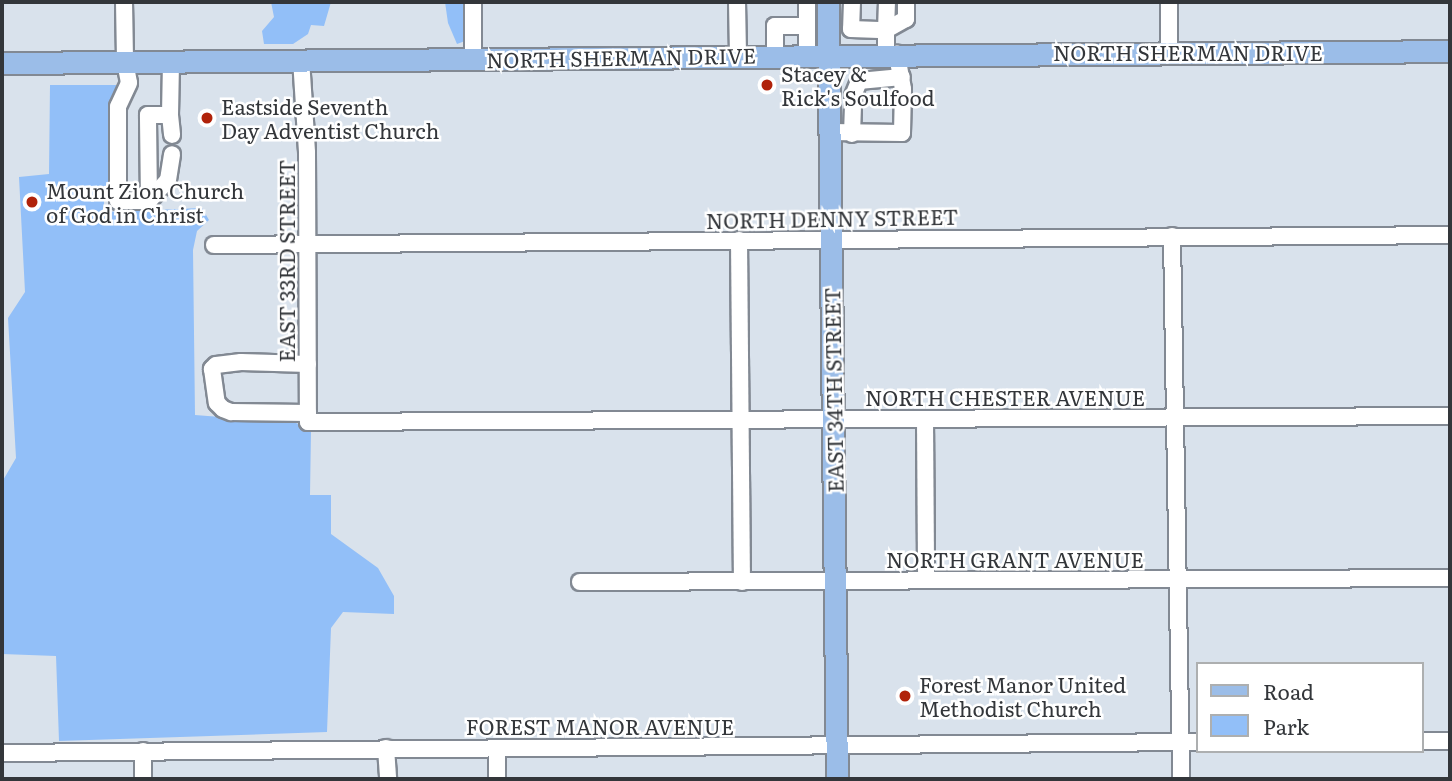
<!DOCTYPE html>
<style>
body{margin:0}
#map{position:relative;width:1452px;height:781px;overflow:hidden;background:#d9e2ec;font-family:Literata,serif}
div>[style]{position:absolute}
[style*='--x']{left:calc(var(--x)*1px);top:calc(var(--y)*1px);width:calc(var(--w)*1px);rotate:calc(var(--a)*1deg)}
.green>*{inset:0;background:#92bff8}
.roads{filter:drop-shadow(2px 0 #828993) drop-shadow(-2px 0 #828993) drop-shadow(0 2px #828993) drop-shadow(0 -2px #828993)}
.minor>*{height:16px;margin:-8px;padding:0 8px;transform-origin:8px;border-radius:8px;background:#fff}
.major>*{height:21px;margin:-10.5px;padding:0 10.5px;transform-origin:10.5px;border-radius:10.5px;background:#9bbde8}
.dots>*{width:19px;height:19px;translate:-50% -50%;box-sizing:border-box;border:4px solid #fff;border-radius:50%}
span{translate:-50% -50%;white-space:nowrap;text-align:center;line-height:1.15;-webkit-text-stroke:5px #fff;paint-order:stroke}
.street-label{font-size:21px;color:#33363a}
.poi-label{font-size:21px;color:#33363a}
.left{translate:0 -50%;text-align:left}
.frame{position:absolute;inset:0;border:4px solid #33363a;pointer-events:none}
.legend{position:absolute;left:1196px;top:662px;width:228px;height:91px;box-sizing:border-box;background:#fff;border:2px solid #adafb0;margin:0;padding:9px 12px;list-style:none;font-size:21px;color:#33363a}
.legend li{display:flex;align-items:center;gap:14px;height:35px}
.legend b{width:35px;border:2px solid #adafb0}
</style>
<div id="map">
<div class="green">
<div style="clip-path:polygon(271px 2px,331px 2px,324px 26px,311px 25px,308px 34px,293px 44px,264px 44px,262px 31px,274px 17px)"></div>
<div style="clip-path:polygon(445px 2px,468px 2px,465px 41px,457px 44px,448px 23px)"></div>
<div style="clip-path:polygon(50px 85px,116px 85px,117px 152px,104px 194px,104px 212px,202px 208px,209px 220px,197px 231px,193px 250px,195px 415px,296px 423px,311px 430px,310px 495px,331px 495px,331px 534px,378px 568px,394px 596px,394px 614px,343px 612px,331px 628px,327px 732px,59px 741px,56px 656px,2px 654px,2px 482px,16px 458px,8px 318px,25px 292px,19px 177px,49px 174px)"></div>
</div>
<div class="roads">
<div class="minor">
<div style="--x:124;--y:2;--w:60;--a:89"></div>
<div style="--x:125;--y:62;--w:21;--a:79"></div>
<div style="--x:129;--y:83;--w:26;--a:115"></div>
<div style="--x:118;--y:107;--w:94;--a:90"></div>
<div style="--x:118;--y:201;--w:31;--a:0"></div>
<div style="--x:149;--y:201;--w:86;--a:-90.7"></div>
<div style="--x:148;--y:115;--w:22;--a:0"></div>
<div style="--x:170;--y:115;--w:54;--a:-88.9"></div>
<div style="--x:473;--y:2;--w:56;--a:90"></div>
<div style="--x:737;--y:2;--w:54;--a:88.9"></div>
<div style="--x:807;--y:2;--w:53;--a:90"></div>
<div style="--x:852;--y:2;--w:27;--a:92"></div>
<div style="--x:851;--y:29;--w:35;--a:2"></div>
<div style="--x:886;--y:30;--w:28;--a:-88"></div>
<div style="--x:1169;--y:2;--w:50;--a:90"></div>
<div style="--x:886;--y:54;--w:24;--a:-90"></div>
<div style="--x:886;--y:30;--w:23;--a:-29"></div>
<div style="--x:906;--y:19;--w:17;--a:-90"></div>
<div style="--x:775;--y:55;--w:29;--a:-90"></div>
<div style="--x:775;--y:26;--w:32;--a:0"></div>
<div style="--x:301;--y:59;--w:94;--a:86.3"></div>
<div style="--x:307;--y:153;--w:269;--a:89.8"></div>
<div style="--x:308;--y:422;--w:1142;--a:-0.3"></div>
<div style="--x:170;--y:115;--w:20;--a:84"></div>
<div style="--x:830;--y:132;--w:72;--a:0.8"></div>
<div style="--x:902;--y:133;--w:44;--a:-88.7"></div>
<div style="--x:903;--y:89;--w:36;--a:-100"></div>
<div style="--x:852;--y:134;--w:38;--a:-88"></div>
<div style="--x:853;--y:96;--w:16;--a:-68"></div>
<div style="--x:859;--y:81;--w:43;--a:-5.3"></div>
<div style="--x:149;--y:201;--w:28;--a:-48"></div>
<div style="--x:168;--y:180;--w:26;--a:-81"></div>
<div style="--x:1172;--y:236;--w:543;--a:89.05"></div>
<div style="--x:739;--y:240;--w:342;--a:89.5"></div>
<div style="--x:214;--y:245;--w:1236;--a:-0.46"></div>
<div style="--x:308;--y:364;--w:67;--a:-178.3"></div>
<div style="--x:241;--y:362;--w:25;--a:173"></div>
<div style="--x:216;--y:365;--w:6;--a:135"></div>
<div style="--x:212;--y:369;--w:34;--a:82"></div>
<div style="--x:217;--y:403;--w:8;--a:45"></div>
<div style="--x:223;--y:409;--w:9;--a:21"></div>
<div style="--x:231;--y:412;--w:77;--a:0.7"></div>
<div style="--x:925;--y:419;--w:160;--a:89.6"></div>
<div style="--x:580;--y:582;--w:870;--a:-0.26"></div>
<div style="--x:1422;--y:741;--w:28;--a:0"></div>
<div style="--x:386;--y:748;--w:31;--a:86"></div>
<div style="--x:143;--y:751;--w:28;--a:90"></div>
<div style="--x:2;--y:753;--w:1196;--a:-0.53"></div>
<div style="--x:497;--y:779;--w:31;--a:-90"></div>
</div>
<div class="major">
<div style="--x:828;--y:2;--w:777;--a:89.34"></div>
<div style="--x:2;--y:63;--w:1448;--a:-0.47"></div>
</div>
</div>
<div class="dots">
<div style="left:767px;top:85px;background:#b0220a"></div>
<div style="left:207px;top:118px;background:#b0220a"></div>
<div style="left:32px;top:202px;background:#b0220a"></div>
<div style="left:905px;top:696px;background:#b0220a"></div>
</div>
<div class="street-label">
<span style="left:1188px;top:52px">NORTH SHERMAN DRIVE</span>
<span style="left:621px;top:57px;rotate:-1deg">NORTH SHERMAN DRIVE</span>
<span style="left:832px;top:218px;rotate:-1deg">NORTH DENNY STREET</span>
<span style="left:286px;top:261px;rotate:-90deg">EAST 33RD STREET</span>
<span style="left:833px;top:390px;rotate:-91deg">EAST 34TH STREET</span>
<span style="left:1005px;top:397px">NORTH CHESTER AVENUE</span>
<span style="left:1015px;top:559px">NORTH GRANT AVENUE</span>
<span style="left:600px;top:726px">FOREST MANOR AVENUE</span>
</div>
<div class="poi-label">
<span class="left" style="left:781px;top:85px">Stacey &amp;<br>Rick's Soulfood</span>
<span class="left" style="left:221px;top:118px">Eastside Seventh<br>Day Adventist Church</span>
<span class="left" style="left:46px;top:202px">Mount Zion Church<br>of God in Christ</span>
<span class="left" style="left:919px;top:696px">Forest Manor United<br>Methodist Church</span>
</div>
<div class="frame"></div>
<ul class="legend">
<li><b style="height:9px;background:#9bbde8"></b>Road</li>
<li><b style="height:19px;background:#92bff8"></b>Park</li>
</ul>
</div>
